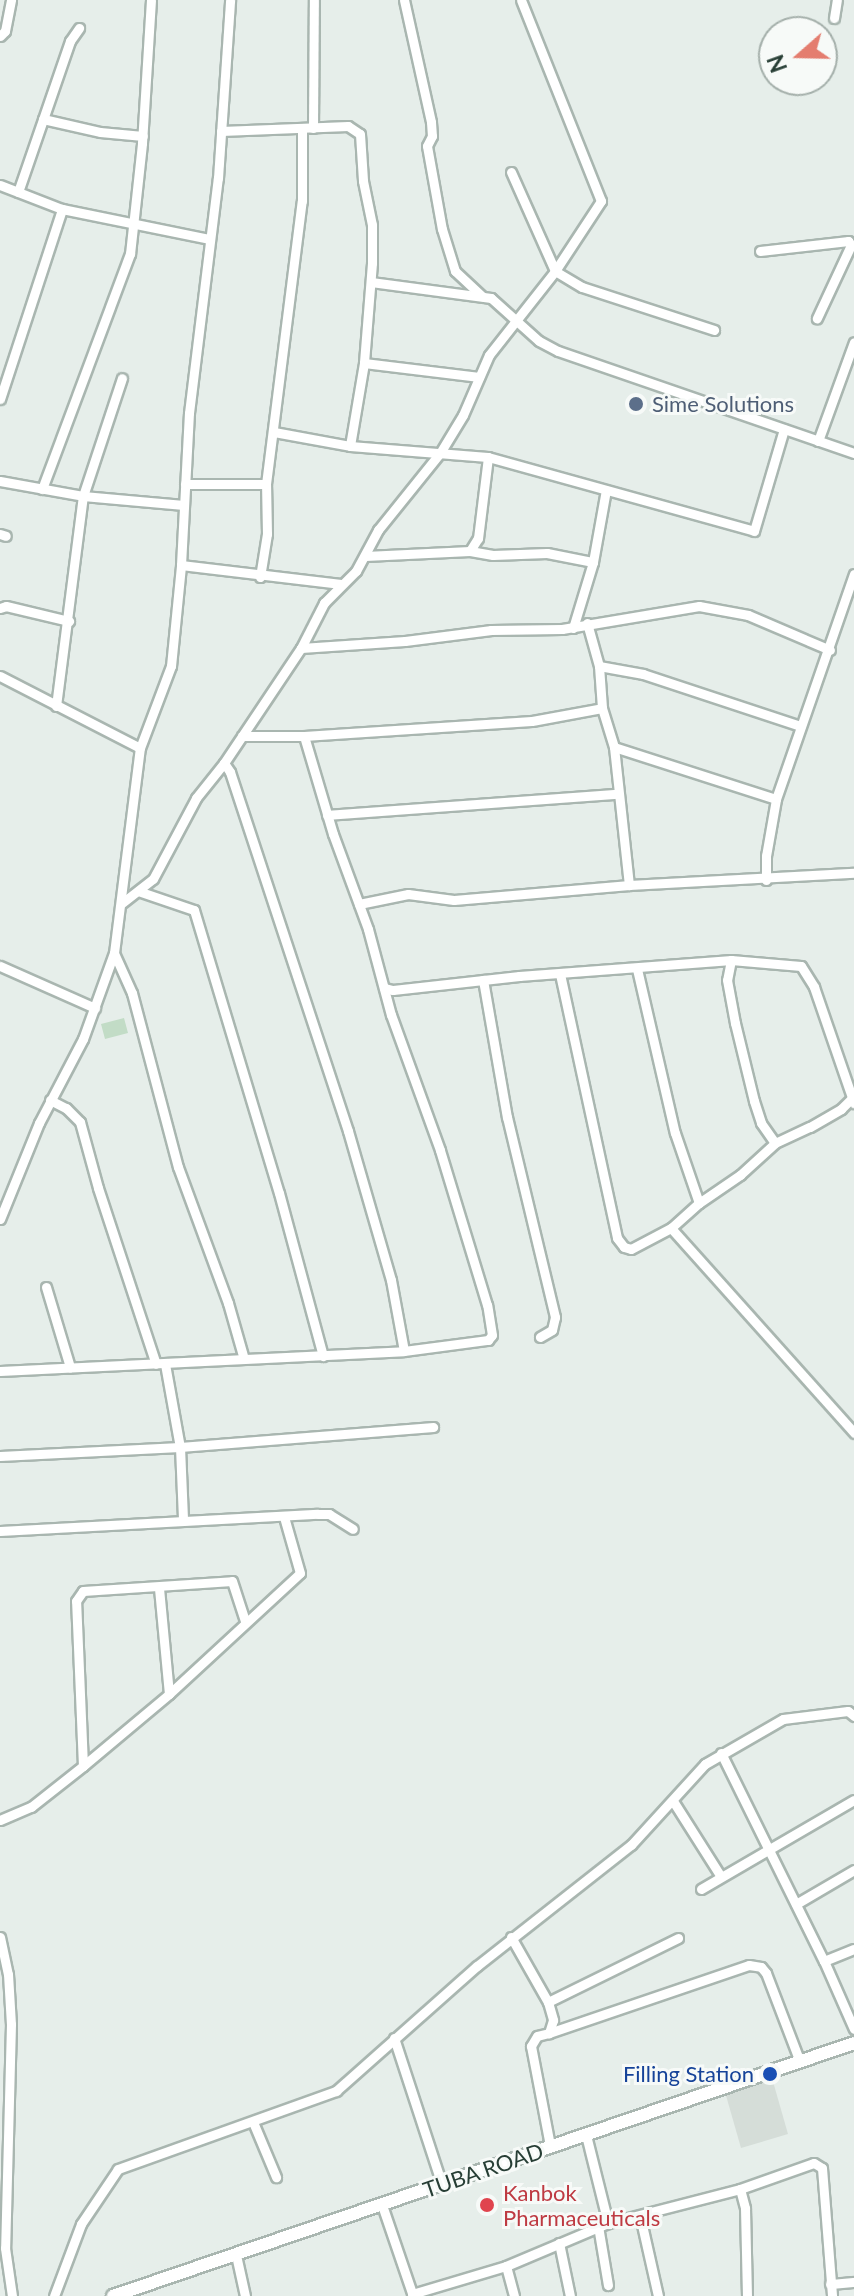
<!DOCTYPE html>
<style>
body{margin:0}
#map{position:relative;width:854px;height:2296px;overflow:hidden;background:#e6eeea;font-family:Lato,sans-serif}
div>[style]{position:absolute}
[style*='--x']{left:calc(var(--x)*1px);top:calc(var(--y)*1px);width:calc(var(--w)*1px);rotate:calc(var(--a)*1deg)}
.built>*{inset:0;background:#d5ddd8}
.green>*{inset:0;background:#c2dcc6}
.roads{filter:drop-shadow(2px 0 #a9b6b0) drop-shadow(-2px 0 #a9b6b0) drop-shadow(0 2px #a9b6b0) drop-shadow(0 -2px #a9b6b0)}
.street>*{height:9px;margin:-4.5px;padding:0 4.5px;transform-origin:4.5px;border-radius:4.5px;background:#fff}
.secondary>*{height:12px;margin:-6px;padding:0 6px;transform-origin:6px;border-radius:6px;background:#fff}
.dots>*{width:22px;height:22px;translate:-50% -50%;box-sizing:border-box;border:4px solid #f7faf8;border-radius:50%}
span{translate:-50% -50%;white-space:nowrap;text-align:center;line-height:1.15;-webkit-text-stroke:6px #f7faf8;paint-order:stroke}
.service-label{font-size:22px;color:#4e5e75}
.left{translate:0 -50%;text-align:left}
.transit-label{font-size:22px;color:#164399}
.right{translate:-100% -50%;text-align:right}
.street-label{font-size:22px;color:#273e35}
.health-label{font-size:22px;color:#be3a42}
.north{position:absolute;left:758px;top:16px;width:80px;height:80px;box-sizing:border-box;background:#f7faf8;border:2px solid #a4afaa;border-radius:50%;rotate:250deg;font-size:22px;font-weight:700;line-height:32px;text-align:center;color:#273e35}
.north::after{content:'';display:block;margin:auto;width:28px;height:36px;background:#e47d6f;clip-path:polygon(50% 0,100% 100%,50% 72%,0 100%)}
</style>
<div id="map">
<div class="built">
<div style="clip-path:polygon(772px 2078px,788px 2134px,741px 2148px,725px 2092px)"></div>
</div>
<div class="green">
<div style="clip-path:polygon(124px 1018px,128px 1033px,105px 1039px,101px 1024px)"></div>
</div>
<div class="roads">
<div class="street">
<div style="--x:404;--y:0;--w:125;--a:77.5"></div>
<div style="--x:431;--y:122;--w:14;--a:86"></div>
<div style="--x:432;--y:136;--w:11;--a:117"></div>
<div style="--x:427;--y:146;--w:84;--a:79.8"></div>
<div style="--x:442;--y:229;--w:44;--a:72.8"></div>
<div style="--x:455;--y:271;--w:37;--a:43"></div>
<div style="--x:834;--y:18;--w:18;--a:-81"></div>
<div style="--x:0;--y:36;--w:7;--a:-45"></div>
<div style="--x:5;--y:31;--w:32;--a:-79"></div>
<div style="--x:43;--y:119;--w:58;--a:12.8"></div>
<div style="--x:100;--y:132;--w:43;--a:5.3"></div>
<div style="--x:313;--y:128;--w:128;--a:-89.6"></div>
<div style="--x:221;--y:131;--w:127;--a:-2.3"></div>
<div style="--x:348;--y:126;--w:14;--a:34"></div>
<div style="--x:360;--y:134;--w:47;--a:86.3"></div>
<div style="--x:363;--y:181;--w:45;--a:78.4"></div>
<div style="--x:372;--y:225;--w:38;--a:90"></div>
<div style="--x:372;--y:263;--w:100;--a:94.6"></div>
<div style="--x:364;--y:363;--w:84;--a:99.6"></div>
<div style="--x:511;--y:172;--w:108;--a:66"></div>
<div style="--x:555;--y:271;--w:31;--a:31"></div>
<div style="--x:582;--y:287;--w:139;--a:18"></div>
<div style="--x:0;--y:185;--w:66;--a:21.2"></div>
<div style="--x:62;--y:209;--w:151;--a:11.5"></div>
<div style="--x:18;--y:192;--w:160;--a:-71"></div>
<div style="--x:70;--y:41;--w:16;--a:-55"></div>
<div style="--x:760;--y:251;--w:89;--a:-6.5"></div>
<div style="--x:848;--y:241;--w:5;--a:53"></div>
<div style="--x:851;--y:245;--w:81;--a:115"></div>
<div style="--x:371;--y:282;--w:121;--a:7.6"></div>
<div style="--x:491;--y:298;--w:64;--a:41.9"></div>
<div style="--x:539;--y:341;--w:21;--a:28"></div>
<div style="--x:558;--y:351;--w:313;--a:19"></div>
<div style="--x:364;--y:363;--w:116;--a:6.9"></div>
<div style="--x:0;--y:399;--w:200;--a:-71.9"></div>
<div style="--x:274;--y:432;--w:77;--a:10.4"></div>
<div style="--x:350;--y:446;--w:138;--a:4.6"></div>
<div style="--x:488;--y:457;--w:82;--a:97"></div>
<div style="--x:478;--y:538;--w:15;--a:122"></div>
<div style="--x:470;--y:551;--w:105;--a:177.3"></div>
<div style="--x:818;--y:441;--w:105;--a:-70"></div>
<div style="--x:488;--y:457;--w:276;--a:15.5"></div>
<div style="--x:754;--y:531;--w:106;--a:-73.6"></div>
<div style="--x:0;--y:481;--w:84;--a:10.2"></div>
<div style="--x:83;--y:496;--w:101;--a:5.1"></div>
<div style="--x:185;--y:484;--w:81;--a:0"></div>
<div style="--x:42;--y:489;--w:251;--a:-69.5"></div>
<div style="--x:130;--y:254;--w:112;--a:-83.8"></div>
<div style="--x:142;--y:143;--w:143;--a:-86.4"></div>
<div style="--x:0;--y:534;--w:6;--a:18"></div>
<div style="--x:470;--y:551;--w:23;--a:10"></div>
<div style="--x:493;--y:555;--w:54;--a:-2.1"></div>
<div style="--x:547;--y:553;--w:47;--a:11.1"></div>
<div style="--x:181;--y:565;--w:161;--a:6.8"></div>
<div style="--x:260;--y:577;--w:44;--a:-80.8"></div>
<div style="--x:267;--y:534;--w:50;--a:-91.1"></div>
<div style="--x:266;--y:484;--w:285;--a:-82.8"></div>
<div style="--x:302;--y:201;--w:73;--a:-90"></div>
<div style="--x:0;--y:608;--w:6;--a:-18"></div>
<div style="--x:6;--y:606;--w:65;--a:13.4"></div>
<div style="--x:587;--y:623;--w:45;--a:74.4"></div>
<div style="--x:599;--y:666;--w:42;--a:85.9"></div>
<div style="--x:602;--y:708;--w:41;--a:72.9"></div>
<div style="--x:614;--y:747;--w:139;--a:83.8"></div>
<div style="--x:573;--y:628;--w:69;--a:-73.1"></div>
<div style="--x:593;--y:562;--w:73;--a:-79.8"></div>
<div style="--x:301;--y:648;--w:104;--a:-3.9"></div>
<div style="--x:405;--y:641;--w:87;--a:-7.3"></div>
<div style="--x:491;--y:630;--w:71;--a:-0.8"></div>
<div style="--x:562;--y:629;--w:139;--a:-9.5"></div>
<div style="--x:699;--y:606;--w:50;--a:10.4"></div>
<div style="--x:748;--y:615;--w:89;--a:23.1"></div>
<div style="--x:599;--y:666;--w:45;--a:10.3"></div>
<div style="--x:643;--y:674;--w:165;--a:18.3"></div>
<div style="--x:0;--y:676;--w:157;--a:27.2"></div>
<div style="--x:56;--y:706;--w:212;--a:-82.7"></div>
<div style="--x:83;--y:496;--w:124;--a:-71.7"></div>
<div style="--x:242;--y:736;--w:62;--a:0"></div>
<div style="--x:304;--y:736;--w:228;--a:-3.8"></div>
<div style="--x:532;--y:721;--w:71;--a:-10.5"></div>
<div style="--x:614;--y:747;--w:170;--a:17.8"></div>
<div style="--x:224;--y:763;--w:11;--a:56"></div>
<div style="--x:230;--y:772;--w:378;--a:71.8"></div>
<div style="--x:348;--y:1131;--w:155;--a:73.9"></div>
<div style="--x:391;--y:1280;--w:72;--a:79.6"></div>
<div style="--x:327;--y:815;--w:290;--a:-4.2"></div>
<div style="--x:766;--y:880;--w:24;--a:-90"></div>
<div style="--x:766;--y:856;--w:58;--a:-80"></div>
<div style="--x:776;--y:799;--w:238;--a:-70.9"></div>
<div style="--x:138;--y:891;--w:59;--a:18.7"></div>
<div style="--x:194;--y:910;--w:295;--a:73.3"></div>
<div style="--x:279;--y:1193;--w:169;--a:74.9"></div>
<div style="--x:122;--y:903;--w:39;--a:-38"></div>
<div style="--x:153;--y:879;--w:92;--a:-62"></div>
<div style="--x:196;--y:798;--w:45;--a:-51.3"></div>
<div style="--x:224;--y:763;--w:138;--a:-56.2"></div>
<div style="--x:301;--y:648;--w:51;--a:-62.9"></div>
<div style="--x:324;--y:603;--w:45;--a:-45"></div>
<div style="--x:356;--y:571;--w:47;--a:-61.8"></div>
<div style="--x:378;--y:530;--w:99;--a:-51.2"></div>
<div style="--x:440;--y:453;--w:44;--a:-58.8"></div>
<div style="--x:463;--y:415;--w:65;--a:-66.6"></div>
<div style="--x:489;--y:355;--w:107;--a:-51.8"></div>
<div style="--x:555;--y:271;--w:84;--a:-56.7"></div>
<div style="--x:601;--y:201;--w:216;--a:-111.7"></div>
<div style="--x:359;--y:904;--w:50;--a:-11.5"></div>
<div style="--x:408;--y:894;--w:46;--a:7.4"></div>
<div style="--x:454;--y:900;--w:176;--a:-4.9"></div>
<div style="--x:629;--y:885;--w:225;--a:-3.1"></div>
<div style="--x:114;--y:953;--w:44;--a:65.8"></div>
<div style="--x:132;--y:993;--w:180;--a:75.2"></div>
<div style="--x:178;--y:1167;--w:145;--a:69.8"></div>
<div style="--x:228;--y:1303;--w:58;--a:74.1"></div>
<div style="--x:731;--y:960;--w:20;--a:101"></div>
<div style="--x:727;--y:980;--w:44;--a:79.5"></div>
<div style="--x:735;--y:1023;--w:80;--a:76.3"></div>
<div style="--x:754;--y:1101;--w:23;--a:72"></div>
<div style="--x:761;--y:1123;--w:24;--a:55"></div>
<div style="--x:0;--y:966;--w:104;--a:23.9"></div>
<div style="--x:637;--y:969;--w:168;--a:77"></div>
<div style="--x:675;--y:1133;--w:74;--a:71.1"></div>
<div style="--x:560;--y:974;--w:270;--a:77.8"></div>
<div style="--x:617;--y:1238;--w:11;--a:52"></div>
<div style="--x:624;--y:1247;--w:7;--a:16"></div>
<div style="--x:631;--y:1249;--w:45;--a:-27.7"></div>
<div style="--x:671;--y:1228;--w:38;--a:-42"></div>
<div style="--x:699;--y:1203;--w:50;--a:-34.3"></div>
<div style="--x:740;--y:1175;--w:47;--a:-42.4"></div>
<div style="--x:775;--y:1143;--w:38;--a:-25"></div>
<div style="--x:810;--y:1127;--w:36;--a:-30"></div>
<div style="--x:841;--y:1109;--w:14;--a:-45"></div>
<div style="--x:483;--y:980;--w:139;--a:80.1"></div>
<div style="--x:507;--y:1117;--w:206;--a:76.5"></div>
<div style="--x:555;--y:1317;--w:13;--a:103"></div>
<div style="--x:552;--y:1330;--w:14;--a:150"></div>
<div style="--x:384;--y:988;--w:9;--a:13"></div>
<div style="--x:393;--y:990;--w:127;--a:-6.3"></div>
<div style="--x:519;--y:976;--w:213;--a:-4.3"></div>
<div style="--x:731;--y:960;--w:70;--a:4.9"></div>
<div style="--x:801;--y:966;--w:25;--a:58"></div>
<div style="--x:814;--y:987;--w:123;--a:71"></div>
<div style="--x:50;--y:1100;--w:18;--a:27"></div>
<div style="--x:66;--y:1108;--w:20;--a:45"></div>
<div style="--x:80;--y:1122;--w:68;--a:74.7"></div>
<div style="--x:98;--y:1188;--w:185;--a:71.8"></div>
<div style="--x:0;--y:1219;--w:104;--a:-67.9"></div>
<div style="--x:39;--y:1123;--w:95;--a:-62.4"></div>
<div style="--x:83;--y:1039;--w:91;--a:-70.2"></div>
<div style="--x:114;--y:953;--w:207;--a:-82.8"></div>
<div style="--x:140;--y:748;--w:88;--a:-69.3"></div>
<div style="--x:171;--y:666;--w:101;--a:-84.3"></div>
<div style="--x:181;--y:565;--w:152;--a:-87"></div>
<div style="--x:189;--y:413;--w:237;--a:-83"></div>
<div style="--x:218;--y:178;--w:178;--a:-86.1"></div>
<div style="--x:671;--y:1228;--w:275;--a:48.2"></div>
<div style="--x:46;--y:1287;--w:84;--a:73.3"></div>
<div style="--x:165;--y:1364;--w:84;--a:79.8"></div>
<div style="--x:180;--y:1447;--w:73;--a:87.6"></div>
<div style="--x:0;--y:1371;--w:404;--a:-2.8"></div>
<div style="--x:404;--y:1351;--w:85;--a:-7.5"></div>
<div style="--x:488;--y:1340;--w:6;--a:-51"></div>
<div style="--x:492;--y:1335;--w:30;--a:-99"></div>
<div style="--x:487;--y:1305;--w:162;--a:-106.9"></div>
<div style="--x:440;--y:1150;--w:144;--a:-109.9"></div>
<div style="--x:391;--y:1015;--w:89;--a:-105"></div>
<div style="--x:368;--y:929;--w:101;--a:-110.2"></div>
<div style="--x:333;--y:834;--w:102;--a:-106.5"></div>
<div style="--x:0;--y:1456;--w:180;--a:-2.9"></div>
<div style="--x:180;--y:1447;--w:254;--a:-4.5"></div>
<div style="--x:0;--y:1531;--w:318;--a:-3.1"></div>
<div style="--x:318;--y:1514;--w:11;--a:0"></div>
<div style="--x:329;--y:1514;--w:28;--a:32"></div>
<div style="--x:169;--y:1694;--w:178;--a:-42.7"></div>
<div style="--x:300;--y:1573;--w:58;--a:-105.9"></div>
<div style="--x:721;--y:1753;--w:232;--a:63.7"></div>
<div style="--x:824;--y:1961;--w:74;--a:66.2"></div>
<div style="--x:83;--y:1766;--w:112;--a:-39.9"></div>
<div style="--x:169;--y:1694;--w:106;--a:-95.4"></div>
<div style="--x:673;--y:1801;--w:88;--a:57.6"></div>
<div style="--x:0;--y:1820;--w:34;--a:-23"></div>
<div style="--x:31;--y:1807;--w:66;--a:-38.3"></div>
<div style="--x:83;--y:1766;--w:165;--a:-92.4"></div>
<div style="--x:76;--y:1601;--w:12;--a:-55"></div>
<div style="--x:83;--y:1591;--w:149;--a:-3.8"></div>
<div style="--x:232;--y:1581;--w:42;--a:72"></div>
<div style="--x:701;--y:1889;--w:177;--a:-30.2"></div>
<div style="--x:796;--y:1904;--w:67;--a:-30.4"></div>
<div style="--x:0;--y:1937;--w:38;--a:78"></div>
<div style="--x:8;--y:1974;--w:50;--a:86.6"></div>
<div style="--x:11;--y:2024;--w:224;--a:91.5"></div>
<div style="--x:5;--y:2248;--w:49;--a:81.7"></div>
<div style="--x:511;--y:1937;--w:75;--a:60.4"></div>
<div style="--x:548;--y:2002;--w:19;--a:74"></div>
<div style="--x:553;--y:2020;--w:14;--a:107"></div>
<div style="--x:549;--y:2033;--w:12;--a:166"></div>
<div style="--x:537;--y:2036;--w:12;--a:121"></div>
<div style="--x:531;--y:2046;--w:102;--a:79.2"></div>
<div style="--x:824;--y:1961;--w:32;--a:-22"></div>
<div style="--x:548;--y:2002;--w:145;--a:-26.2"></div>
<div style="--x:549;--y:2033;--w:211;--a:-18.8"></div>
<div style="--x:749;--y:1965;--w:12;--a:9"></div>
<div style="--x:761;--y:1967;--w:8;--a:50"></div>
<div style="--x:766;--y:1973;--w:95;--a:69.1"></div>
<div style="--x:394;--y:2038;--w:155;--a:71.9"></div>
<div style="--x:253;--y:2122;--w:60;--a:67.3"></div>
<div style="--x:586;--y:2135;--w:91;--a:76"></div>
<div style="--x:740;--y:2189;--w:20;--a:75"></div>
<div style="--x:745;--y:2208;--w:88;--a:88.7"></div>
<div style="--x:382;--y:2205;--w:96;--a:71.2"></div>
<div style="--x:640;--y:2216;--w:82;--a:77.3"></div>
<div style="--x:598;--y:2226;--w:60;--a:80.4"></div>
<div style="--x:559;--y:2243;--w:54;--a:78.3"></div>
<div style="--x:236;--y:2255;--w:42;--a:77.6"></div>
<div style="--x:506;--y:2266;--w:31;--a:75"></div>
<div style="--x:830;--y:2284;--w:24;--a:-5"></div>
<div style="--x:412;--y:2294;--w:98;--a:-16.6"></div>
<div style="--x:506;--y:2266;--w:111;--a:-22.9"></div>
<div style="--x:608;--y:2223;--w:136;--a:-14.4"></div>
<div style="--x:740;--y:2189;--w:78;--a:-19.4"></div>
<div style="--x:814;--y:2163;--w:9;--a:32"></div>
<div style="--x:822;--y:2168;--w:128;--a:85.5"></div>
<div style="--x:54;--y:2296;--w:77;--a:-69.4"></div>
<div style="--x:81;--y:2224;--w:66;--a:-56.1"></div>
<div style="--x:118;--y:2169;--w:232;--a:-19.7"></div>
<div style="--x:336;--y:2091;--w:188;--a:-41.6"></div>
<div style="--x:477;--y:1966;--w:196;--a:-38.2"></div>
<div style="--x:631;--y:1845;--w:110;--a:-47.6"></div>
<div style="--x:705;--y:1764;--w:90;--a:-30"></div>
<div style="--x:783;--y:1719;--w:65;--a:-7"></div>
<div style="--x:848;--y:1711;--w:8;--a:40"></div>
</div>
<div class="secondary">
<div style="--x:113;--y:2296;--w:783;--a:-18.85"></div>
</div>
</div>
<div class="dots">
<div style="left:636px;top:404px;background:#5c6f8a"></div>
<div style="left:770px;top:2074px;background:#1a4fb4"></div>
<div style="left:487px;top:2205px;background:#e0444e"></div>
</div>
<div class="service-label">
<span class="left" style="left:652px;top:404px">Sime Solutions</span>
</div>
<div class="transit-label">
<span class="right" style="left:754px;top:2074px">Filling Station</span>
</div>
<div class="street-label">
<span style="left:483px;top:2170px;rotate:-19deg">TUBA ROAD</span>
</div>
<div class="health-label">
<span class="left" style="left:503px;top:2205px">Kanbok<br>Pharmaceuticals</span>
</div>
<div class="north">N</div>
</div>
